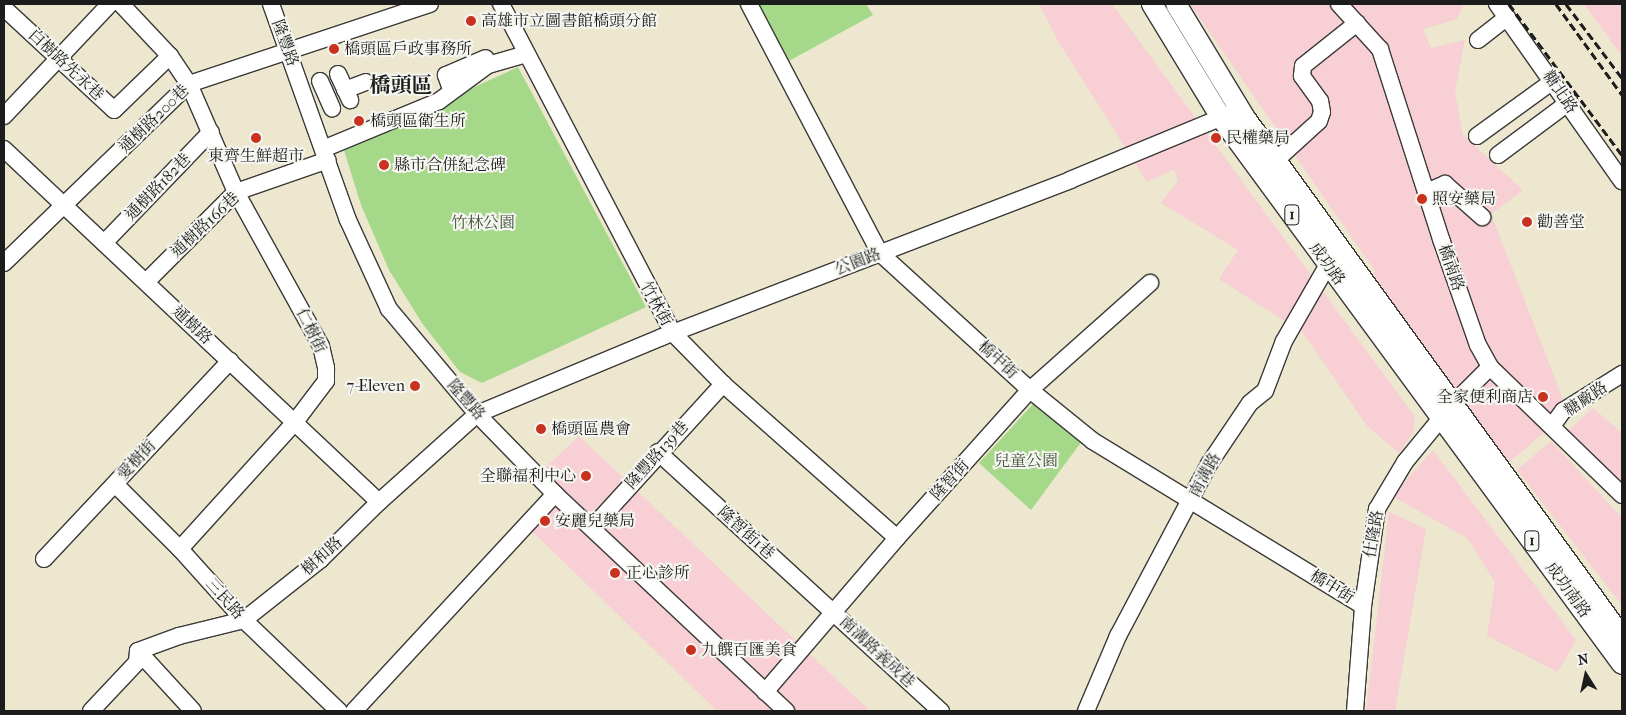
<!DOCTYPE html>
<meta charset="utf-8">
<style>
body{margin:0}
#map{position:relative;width:1626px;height:715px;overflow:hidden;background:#ece7ce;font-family:"IM FELL French Canon","Noto Serif TC",serif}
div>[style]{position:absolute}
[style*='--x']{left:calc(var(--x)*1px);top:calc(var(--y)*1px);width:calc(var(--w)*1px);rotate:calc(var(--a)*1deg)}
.built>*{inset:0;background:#f7cfd4}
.green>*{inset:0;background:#a5d989}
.roads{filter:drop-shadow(1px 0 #3b3a37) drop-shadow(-1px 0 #3b3a37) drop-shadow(0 1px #3b3a37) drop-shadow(0 -1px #3b3a37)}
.minor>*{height:16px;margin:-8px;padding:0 8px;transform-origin:8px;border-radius:8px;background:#fff}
.major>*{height:20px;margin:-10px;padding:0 10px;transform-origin:10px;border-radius:10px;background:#fff}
.rail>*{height:3px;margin-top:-1.5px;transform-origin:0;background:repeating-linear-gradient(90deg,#1c1c1c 0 8px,transparent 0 12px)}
.dots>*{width:14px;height:14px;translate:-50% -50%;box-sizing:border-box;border:2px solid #f6f6f2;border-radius:50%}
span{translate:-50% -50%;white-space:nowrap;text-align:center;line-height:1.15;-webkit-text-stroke:4px #f6f6f2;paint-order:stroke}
.shield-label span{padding:1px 4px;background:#f6f6f2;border:1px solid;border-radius:4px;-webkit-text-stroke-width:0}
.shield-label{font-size:15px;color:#1c1c1c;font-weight:700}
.poi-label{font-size:16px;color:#1c1c1c}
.left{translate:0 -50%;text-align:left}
.right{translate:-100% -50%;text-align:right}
.street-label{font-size:16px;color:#1c1c1c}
.park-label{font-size:16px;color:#45553d}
.district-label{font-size:21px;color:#1c1c1c;font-weight:700}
.frame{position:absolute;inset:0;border:5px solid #1c1c1c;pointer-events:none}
.north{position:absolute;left:1561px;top:650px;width:50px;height:50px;-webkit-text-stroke:4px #f6f6f2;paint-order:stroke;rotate:350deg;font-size:14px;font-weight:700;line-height:20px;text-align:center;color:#1c1c1c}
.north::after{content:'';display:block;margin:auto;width:18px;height:22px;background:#1c1c1c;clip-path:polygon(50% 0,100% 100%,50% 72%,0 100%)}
</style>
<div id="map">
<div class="built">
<div style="clip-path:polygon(1039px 4px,1112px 4px,1415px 417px,1413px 433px,1399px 453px,1367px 426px,1303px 333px,1219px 279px,1238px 250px,1161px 203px,1178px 181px,1174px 169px,1147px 182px,1058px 41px)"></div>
<div style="clip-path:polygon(1190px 4px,1464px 4px,1457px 19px,1423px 29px,1431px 48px,1465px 40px,1455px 92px,1463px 135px,1523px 190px,1491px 214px,1568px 412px,1507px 464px,1373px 274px,1375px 271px)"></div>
<div style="clip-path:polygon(1584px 4px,1622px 4px,1622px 56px)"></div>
<div style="clip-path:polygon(1593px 408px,1622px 433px,1622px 482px,1568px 431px)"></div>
<div style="clip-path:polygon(579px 436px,870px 711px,717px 711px,531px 530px,566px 491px,542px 471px)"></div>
<div style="clip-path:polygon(1551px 441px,1622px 518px,1622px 605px,1517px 470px)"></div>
<div style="clip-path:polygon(1433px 450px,1576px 640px,1558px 672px,1487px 636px,1495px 582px,1467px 538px,1392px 496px)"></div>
<div style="clip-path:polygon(1389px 512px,1426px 529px,1395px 711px,1366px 711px)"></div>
</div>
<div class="green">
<div style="clip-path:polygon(757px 4px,866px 4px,873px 15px,787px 62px)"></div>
<div style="clip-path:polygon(518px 67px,646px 307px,482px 383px,460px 372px,422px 323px,389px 270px,361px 205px,343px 147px)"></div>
<div style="clip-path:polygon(1033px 404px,1082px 441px,1031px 510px,979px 463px)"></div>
</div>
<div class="roads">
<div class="minor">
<div style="--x:121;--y:4;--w:71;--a:46.7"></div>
<div style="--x:170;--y:56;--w:34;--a:56"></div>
<div style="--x:189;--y:84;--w:118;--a:66.5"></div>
<div style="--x:236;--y:192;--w:176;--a:61.1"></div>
<div style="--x:321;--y:346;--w:23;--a:77"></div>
<div style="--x:326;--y:368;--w:13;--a:90"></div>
<div style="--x:326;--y:381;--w:51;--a:127.1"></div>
<div style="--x:295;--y:422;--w:171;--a:132.2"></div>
<div style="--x:271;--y:4;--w:229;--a:70.4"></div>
<div style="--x:348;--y:220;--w:98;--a:65.3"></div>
<div style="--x:389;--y:309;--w:137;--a:50"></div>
<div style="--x:477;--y:414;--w:112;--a:45.7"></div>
<div style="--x:555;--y:494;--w:317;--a:43.2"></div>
<div style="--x:501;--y:4;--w:371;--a:62.4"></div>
<div style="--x:673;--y:333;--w:71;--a:45.6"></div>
<div style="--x:723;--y:384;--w:232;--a:41.5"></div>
<div style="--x:749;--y:4;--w:281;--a:62.3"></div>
<div style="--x:880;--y:253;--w:203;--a:42.4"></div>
<div style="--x:1030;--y:390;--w:81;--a:39"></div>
<div style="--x:1093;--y:441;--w:316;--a:31.4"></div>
<div style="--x:1339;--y:4;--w:61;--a:47.7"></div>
<div style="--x:1380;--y:49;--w:200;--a:72.2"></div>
<div style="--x:1441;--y:239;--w:112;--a:70.8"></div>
<div style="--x:1478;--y:345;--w:25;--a:61"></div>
<div style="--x:1490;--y:367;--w:184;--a:44.1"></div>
<div style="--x:1497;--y:4;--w:217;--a:54.8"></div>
<div style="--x:4;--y:8;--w:150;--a:42.8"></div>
<div style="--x:114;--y:110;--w:78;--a:-44"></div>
<div style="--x:1478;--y:40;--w:37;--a:-38"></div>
<div style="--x:338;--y:74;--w:29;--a:65"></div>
<div style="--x:320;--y:81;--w:30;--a:66"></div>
<div style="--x:451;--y:89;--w:15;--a:-110"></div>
<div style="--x:446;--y:75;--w:43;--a:-23"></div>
<div style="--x:345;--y:90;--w:22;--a:-21"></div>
<div style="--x:4;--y:116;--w:154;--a:-46.6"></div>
<div style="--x:1477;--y:136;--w:94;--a:-35.9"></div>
<div style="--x:4;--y:149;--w:515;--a:43.27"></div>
<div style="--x:323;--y:149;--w:126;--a:-22.5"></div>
<div style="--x:439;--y:101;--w:61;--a:-36.3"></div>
<div style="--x:488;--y:65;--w:40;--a:-16"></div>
<div style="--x:1498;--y:155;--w:89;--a:-36.7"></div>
<div style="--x:1275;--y:161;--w:59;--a:-42.3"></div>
<div style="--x:1319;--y:121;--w:9;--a:-72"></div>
<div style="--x:1322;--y:112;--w:11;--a:-100"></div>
<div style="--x:1320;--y:101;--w:31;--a:-126"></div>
<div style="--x:1302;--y:76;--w:10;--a:-84"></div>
<div style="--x:1303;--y:66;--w:69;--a:-38.5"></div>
<div style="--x:1426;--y:192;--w:21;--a:-23"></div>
<div style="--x:1445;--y:184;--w:50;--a:41.7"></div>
<div style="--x:104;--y:243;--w:154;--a:-46.1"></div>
<div style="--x:4;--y:263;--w:257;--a:-44.1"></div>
<div style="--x:189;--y:84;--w:254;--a:-18.4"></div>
<div style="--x:146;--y:282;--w:127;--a:-45"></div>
<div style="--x:236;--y:192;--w:97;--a:-19.2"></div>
<div style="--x:1552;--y:426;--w:19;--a:-54"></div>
<div style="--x:1563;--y:411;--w:70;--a:-32.1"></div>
<div style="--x:658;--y:452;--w:384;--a:42.5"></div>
<div style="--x:115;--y:484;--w:92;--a:45"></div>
<div style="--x:180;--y:549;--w:96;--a:48"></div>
<div style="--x:244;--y:620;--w:132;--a:43.8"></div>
<div style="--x:592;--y:528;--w:195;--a:-47.7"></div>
<div style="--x:44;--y:559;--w:272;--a:-46.8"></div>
<div style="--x:138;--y:651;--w:44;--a:-20.1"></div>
<div style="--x:179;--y:636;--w:67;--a:-13.8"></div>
<div style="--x:244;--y:620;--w:98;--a:-38.4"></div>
<div style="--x:321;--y:559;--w:81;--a:-44.5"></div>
<div style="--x:379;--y:502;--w:132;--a:-41.9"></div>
<div style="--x:477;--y:414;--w:200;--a:-22.6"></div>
<div style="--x:662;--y:337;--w:437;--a:-21"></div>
<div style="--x:1070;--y:180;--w:175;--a:-22.5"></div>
<div style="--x:138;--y:651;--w:81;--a:47.5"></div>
<div style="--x:765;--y:692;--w:203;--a:-49.4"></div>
<div style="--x:897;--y:538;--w:199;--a:-48.1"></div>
<div style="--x:1030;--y:390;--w:161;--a:-41.7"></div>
<div style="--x:91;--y:711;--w:67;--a:-46.8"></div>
<div style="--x:137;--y:662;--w:11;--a:-85"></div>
<div style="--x:354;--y:711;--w:296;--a:-47.2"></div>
<div style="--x:1086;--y:711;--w:82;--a:-66.9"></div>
<div style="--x:1118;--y:636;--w:195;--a:-62.1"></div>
<div style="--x:1209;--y:464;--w:73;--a:-56.1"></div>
<div style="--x:1250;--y:403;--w:19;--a:-39"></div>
<div style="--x:1265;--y:391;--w:53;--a:-69.2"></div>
<div style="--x:1284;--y:341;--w:100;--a:-60.1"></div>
<div style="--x:1355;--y:711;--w:105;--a:-85.6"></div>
<div style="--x:1363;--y:606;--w:98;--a:-81.8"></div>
<div style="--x:1377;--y:509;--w:55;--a:-59.2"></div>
<div style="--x:1405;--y:462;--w:72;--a:-50.6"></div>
<div style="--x:1451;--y:406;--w:55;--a:-45"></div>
</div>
<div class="major">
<div style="--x:1152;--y:4;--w:135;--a:58.7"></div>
<div style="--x:1222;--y:119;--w:676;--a:53.72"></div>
<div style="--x:1176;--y:4;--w:133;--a:58.8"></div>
<div style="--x:1245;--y:118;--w:641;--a:54.01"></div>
</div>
</div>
<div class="rail">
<div style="--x:1509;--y:4;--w:189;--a:53.2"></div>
<div style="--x:1556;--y:4;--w:112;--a:54"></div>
<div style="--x:1566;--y:4;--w:93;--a:52.9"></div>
</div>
<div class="dots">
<div style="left:471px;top:21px;background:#c8321e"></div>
<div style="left:334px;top:49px;background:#c8321e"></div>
<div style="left:359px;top:121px;background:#c8321e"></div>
<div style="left:256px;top:138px;background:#c8321e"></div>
<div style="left:1216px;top:138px;background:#c8321e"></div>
<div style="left:384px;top:165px;background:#c8321e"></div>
<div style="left:1422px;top:199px;background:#c8321e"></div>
<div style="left:1527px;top:222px;background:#c8321e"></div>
<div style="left:415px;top:386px;background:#c8321e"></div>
<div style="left:1543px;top:397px;background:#c8321e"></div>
<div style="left:541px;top:429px;background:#c8321e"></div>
<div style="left:586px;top:476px;background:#c8321e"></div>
<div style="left:545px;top:521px;background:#c8321e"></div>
<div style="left:615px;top:573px;background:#c8321e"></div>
<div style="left:691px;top:650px;background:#c8321e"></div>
</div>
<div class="shield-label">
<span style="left:1292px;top:215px">1</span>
<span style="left:1532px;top:541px">1</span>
</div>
<div class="poi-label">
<span class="left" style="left:481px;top:21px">高雄市立圖書館橋頭分館</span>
<span class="left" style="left:344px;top:49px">橋頭區戶政事務所</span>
<span class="left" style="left:370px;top:121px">橋頭區衛生所</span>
<span class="left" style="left:1226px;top:138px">民權藥局</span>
<span style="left:256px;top:156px">東齊生鮮超市</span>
<span class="left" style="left:394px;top:165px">縣市合併紀念碑</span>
<span class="left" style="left:1432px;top:199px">照安藥局</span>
<span class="left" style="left:1537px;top:222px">勸善堂</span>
<span class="right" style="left:405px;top:386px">7-Eleven</span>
<span class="right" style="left:1533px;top:397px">全家便利商店</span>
<span class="left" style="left:551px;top:429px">橋頭區農會</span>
<span class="right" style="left:576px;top:476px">全聯福利中心</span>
<span class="left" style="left:555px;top:521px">安麗兒藥局</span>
<span class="left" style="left:626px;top:573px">正心診所</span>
<span class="left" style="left:701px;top:650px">九饌百匯美食</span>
</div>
<div class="street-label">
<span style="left:285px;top:43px;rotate:70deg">隆豐路</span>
<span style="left:66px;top:65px;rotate:43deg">白樹路先永巷</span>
<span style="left:1560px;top:92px;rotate:56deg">糖北路</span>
<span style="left:154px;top:119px;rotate:-44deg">通樹路200巷</span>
<span style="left:158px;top:187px;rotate:-46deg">通樹路182巷</span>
<span style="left:205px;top:225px;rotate:-43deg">通樹路166巷</span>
<span style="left:858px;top:262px;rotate:-21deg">公園路</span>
<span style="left:1327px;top:264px;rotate:54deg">成功路</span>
<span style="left:1451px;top:268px;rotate:71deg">橋南路</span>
<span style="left:656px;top:304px;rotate:61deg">竹林街</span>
<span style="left:192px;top:325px;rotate:43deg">通樹路</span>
<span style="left:311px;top:331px;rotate:64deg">仁樹街</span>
<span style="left:998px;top:360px;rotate:43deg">橋中街</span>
<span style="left:1586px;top:399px;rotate:-34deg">糖廠路</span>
<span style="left:466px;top:400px;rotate:49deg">隆豐路</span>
<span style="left:657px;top:455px;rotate:-48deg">隆豐路139巷</span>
<span style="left:137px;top:460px;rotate:-47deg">愛樹街</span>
<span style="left:1205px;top:475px;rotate:-61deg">南溝路</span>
<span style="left:950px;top:480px;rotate:-48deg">隆智街</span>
<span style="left:746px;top:533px;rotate:42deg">隆智街1巷</span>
<span style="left:1374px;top:534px;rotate:-80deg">仕隆路</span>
<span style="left:322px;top:556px;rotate:-42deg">樹和路</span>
<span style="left:1332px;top:587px;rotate:32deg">橋中街</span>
<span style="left:1568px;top:590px;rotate:54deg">成功南路</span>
<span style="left:225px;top:599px;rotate:48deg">三民路</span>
<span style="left:877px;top:652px;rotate:43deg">南溝路義成巷</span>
</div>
<div class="park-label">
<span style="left:483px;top:223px">竹林公園</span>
<span style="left:1026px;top:461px">兒童公園</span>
</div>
<div class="district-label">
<span style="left:401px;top:85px">橋頭區</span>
</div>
<div class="frame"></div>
<div class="north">N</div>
</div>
